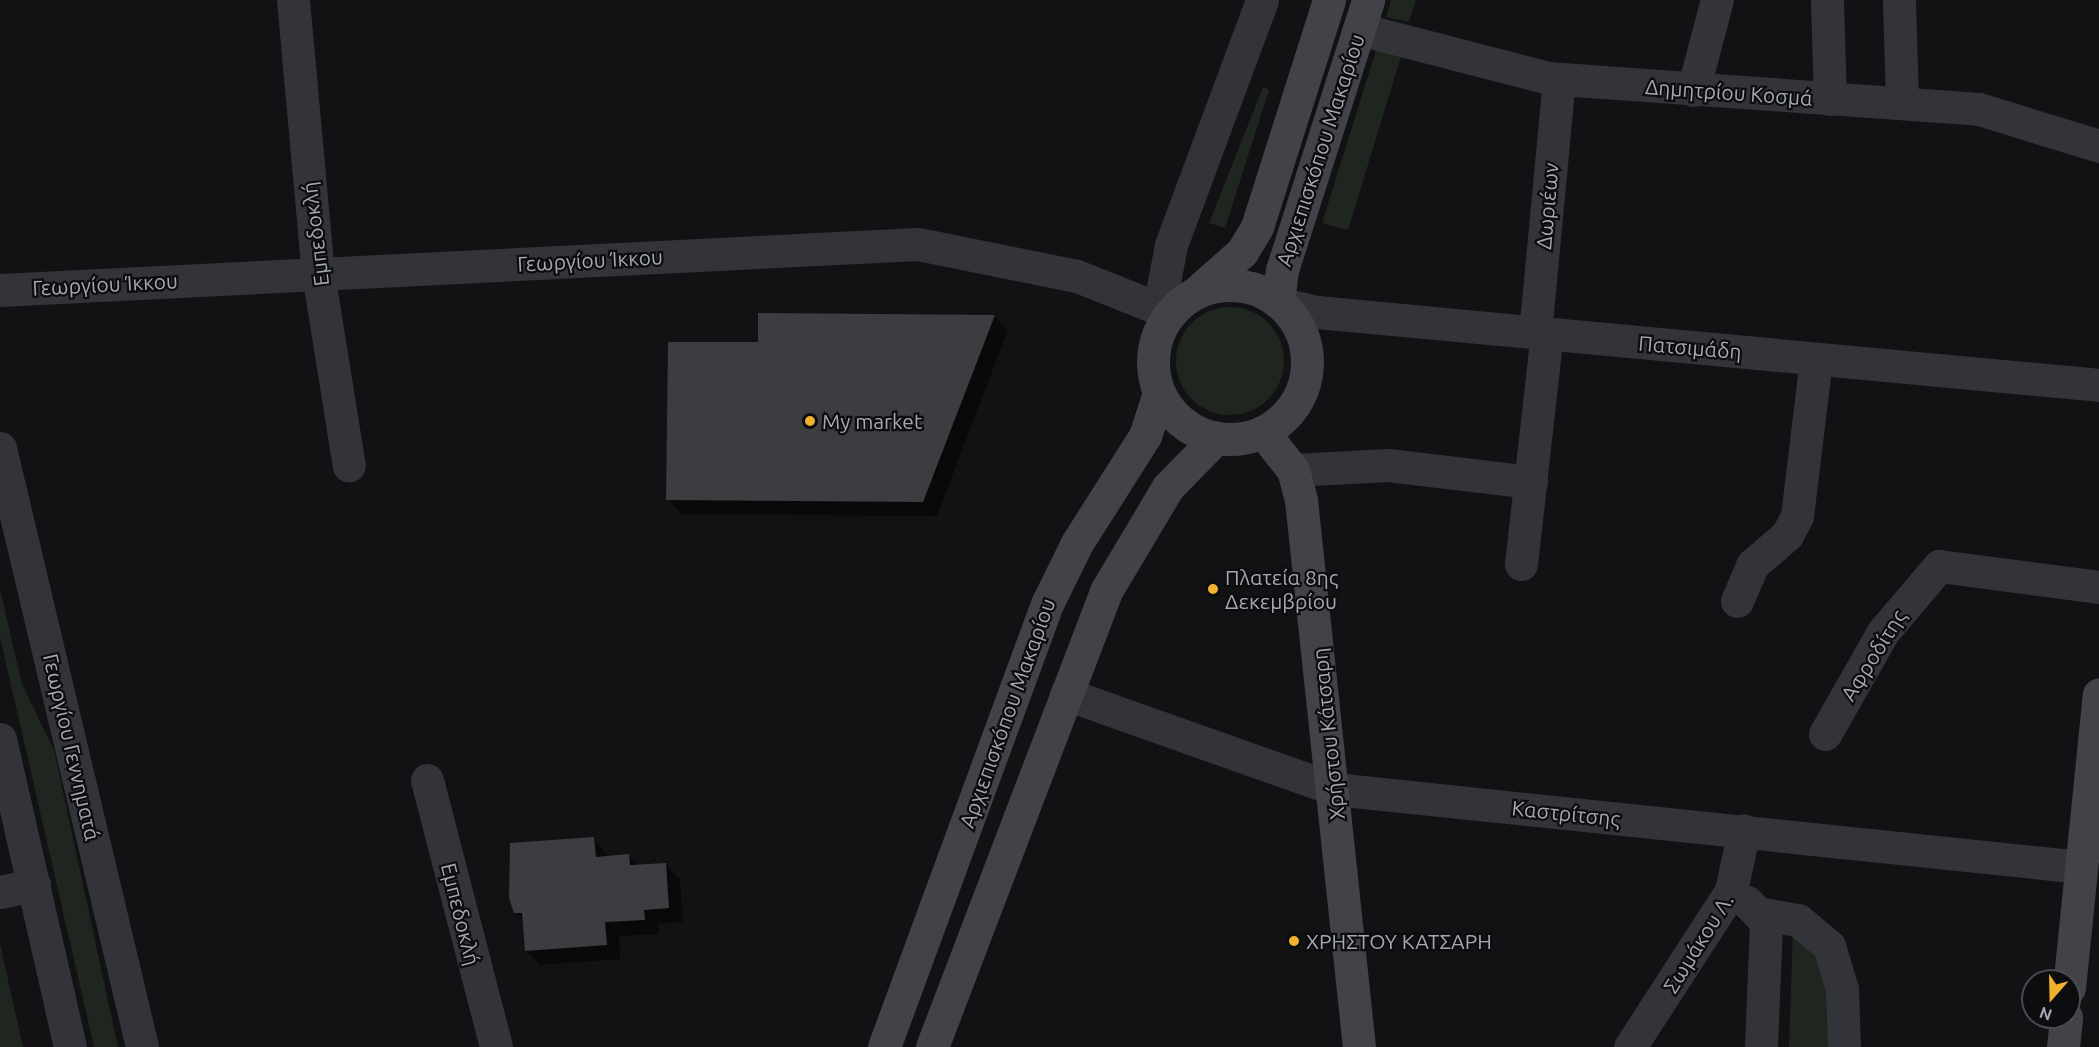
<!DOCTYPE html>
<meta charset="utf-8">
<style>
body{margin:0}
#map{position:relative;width:2099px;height:1047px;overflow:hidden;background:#121214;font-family:Ubuntu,sans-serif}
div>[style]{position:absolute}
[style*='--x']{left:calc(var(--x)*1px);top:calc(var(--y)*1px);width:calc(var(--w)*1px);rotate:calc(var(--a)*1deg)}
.green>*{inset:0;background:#1e261f}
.round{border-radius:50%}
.shadow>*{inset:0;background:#0007}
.building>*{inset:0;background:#3c3d41}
.minor>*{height:33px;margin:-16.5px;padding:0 16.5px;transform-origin:16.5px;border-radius:16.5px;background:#333439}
.tertiary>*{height:33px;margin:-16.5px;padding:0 16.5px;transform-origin:16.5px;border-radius:16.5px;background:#333439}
.secondary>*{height:33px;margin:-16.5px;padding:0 16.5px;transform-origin:16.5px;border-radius:16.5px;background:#414349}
.secondary>.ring{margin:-16.5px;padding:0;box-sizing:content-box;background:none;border:33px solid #414349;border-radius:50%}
.dots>*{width:16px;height:16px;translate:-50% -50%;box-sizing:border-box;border:3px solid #0d0d0f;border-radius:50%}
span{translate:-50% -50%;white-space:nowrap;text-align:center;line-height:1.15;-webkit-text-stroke:4.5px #0d0d0f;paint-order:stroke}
.street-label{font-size:21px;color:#a4a8b4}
.poi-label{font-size:21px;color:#a4a8b4}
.left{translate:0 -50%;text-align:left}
.north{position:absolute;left:2021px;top:969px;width:60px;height:60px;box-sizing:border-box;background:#0d0d0f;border:2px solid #494b51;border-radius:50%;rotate:200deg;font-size:16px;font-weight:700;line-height:24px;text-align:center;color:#a4a8b4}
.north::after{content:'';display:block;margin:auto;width:21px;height:27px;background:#f0b22e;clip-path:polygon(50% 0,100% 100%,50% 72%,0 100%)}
</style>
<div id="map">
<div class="green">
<div style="clip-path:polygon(1391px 0,1416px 0,1409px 22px,1386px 17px)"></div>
<div style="clip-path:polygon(1378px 44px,1403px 50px,1348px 230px,1322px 223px)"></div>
<div style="clip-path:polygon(1263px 87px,1269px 90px,1225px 228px,1209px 223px)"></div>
<div class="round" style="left:1176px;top:307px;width:108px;height:108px"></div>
<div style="clip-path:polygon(0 590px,22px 684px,54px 750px,118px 1047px,94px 1047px,0 637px)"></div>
<div style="clip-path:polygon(1793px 928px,1826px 965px,1834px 1047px,1789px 1047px)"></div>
<div style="clip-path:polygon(0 944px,23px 1047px,0 1047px)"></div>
</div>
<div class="shadow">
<div style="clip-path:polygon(994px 316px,1008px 330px,937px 516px,682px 514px,667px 499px,759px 344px)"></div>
<div style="clip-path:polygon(594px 839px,609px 857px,628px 856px,639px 866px,665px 864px,680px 879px,683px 922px,658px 924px,659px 934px,619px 936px,620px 959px,540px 965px,526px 951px,524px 920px,516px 913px)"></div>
</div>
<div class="building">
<div style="clip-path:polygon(758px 313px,995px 315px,923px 502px,666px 500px,668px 342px,758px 342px)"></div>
<div style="clip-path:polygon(594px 837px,596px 857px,629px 854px,630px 865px,666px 863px,669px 908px,644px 910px,645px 920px,605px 922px,607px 945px,525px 951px,522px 913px,514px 913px,509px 898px,510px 843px)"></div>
</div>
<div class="minor">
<div style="--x:293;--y:0;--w:274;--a:84.8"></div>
<div style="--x:318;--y:273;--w:195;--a:80.9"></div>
<div style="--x:1827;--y:0;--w:99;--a:88.3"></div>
<div style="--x:1899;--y:0;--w:102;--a:88.3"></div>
<div style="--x:1359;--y:29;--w:195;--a:14.5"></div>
<div style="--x:1548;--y:78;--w:432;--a:4.1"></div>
<div style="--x:1979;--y:109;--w:126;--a:17.1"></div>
<div style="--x:1693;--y:90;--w:93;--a:-75.1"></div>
<div style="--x:1159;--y:308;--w:64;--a:-79.2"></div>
<div style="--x:1171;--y:245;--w:261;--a:-69.6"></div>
<div style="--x:1535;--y:333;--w:255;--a:-84.6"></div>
<div style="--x:1293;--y:470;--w:95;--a:-3"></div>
<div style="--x:1388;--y:465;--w:144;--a:6.8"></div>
<div style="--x:1521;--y:564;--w:231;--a:-83.6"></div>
<div style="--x:1737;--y:601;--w:39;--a:-67"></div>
<div style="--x:1752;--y:565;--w:46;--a:-40.6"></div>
<div style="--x:1787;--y:535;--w:21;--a:-62"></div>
<div style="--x:1797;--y:516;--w:158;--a:-83.1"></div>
<div style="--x:1066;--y:694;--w:284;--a:19.5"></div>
<div style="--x:1334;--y:789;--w:751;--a:5.96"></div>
<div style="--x:1825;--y:734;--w:117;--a:-60.4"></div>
<div style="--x:1883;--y:632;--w:87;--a:-49.7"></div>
<div style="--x:1939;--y:566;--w:161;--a:7.5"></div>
<div style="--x:427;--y:780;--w:276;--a:75.5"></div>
<div style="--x:0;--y:892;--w:35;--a:-12"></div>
<div style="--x:1747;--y:902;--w:28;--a:46"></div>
<div style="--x:1766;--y:922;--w:125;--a:92.3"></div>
<div style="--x:1763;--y:914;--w:36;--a:10"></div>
<div style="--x:1798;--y:920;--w:40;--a:40"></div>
<div style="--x:1829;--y:946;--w:45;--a:73.2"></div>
<div style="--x:1842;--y:989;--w:58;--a:88"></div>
<div style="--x:1630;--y:1047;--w:186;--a:-57.1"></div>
<div style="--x:1731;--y:891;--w:62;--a:-78"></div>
</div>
<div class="tertiary">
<div style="--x:0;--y:290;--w:919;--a:-2.87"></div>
<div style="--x:918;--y:244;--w:162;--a:11.4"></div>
<div style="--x:1077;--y:276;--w:100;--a:21.7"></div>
<div style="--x:1282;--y:304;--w:36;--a:13"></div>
<div style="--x:1317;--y:312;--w:785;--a:5.33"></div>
<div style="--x:0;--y:448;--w:616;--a:76.66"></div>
<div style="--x:0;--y:739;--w:316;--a:77.2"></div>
</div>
<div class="secondary">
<div class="ring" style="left:1153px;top:285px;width:121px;height:121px"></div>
<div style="--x:1199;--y:290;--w:57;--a:-41.5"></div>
<div style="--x:1242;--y:252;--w:29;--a:-59"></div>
<div style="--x:1257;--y:227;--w:238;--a:-72.4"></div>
<div style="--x:1278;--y:302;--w:32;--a:-83"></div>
<div style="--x:1282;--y:270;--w:283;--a:-72.3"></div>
<div style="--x:1263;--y:432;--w:48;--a:51.7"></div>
<div style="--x:1293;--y:470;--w:31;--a:75"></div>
<div style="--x:1301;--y:500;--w:550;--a:83.95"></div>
<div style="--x:2069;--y:988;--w:295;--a:-84.2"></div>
<div style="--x:884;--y:1047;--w:474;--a:-69.8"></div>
<div style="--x:1048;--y:602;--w:66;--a:-63.8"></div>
<div style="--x:1077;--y:543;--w:127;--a:-57.6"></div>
<div style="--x:1145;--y:436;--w:45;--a:-72"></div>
<div style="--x:932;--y:1047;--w:488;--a:-69.1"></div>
<div style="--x:1106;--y:591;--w:121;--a:-59.2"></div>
<div style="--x:1168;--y:487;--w:69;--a:-45.6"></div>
<div style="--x:2063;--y:1047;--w:30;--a:-84"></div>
</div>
<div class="dots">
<div style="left:810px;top:421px;background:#f0b22e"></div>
<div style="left:1213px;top:589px;background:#f0b22e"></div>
<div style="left:1294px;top:941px;background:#f0b22e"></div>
</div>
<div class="street-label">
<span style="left:1729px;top:92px;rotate:4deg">Δημητρίου Κοσμά</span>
<span style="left:1320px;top:150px;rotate:-72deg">Αρχιεπισκόπου Μακαρίου</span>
<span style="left:1547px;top:206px;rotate:-85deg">Δωριέων</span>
<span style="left:315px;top:234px;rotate:-97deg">Εμπεδοκλή</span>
<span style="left:590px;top:260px;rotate:-3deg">Γεωργίου Ίκκου</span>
<span style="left:105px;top:284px;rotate:-3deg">Γεωργίου Ίκκου</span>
<span style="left:1690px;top:347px;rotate:5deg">Πατσιμάδη</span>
<span style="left:1873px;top:655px;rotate:-58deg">Αφροδίτης</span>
<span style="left:1007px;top:713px;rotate:-70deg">Αρχιεπισκόπου Μακαρίου</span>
<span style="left:1328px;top:734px;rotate:-96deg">Χρήστου Κάτσαρη</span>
<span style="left:72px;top:747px;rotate:77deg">Γεωργίου Γεννηματά</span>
<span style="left:1566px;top:813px;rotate:6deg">Καστρίτσης</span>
<span style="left:461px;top:914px;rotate:76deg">Εμπεδοκλή</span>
<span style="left:1698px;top:943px;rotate:-58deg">Σωμάκου Λ.</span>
</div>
<div class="poi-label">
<span class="left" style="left:822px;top:421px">My market</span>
<span class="left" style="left:1225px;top:589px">Πλατεία 8ης<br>Δεκεμβρίου</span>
<span class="left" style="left:1306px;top:941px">ΧΡΗΣΤΟΥ ΚΑΤΣΑΡΗ</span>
</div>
<div class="north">N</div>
</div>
